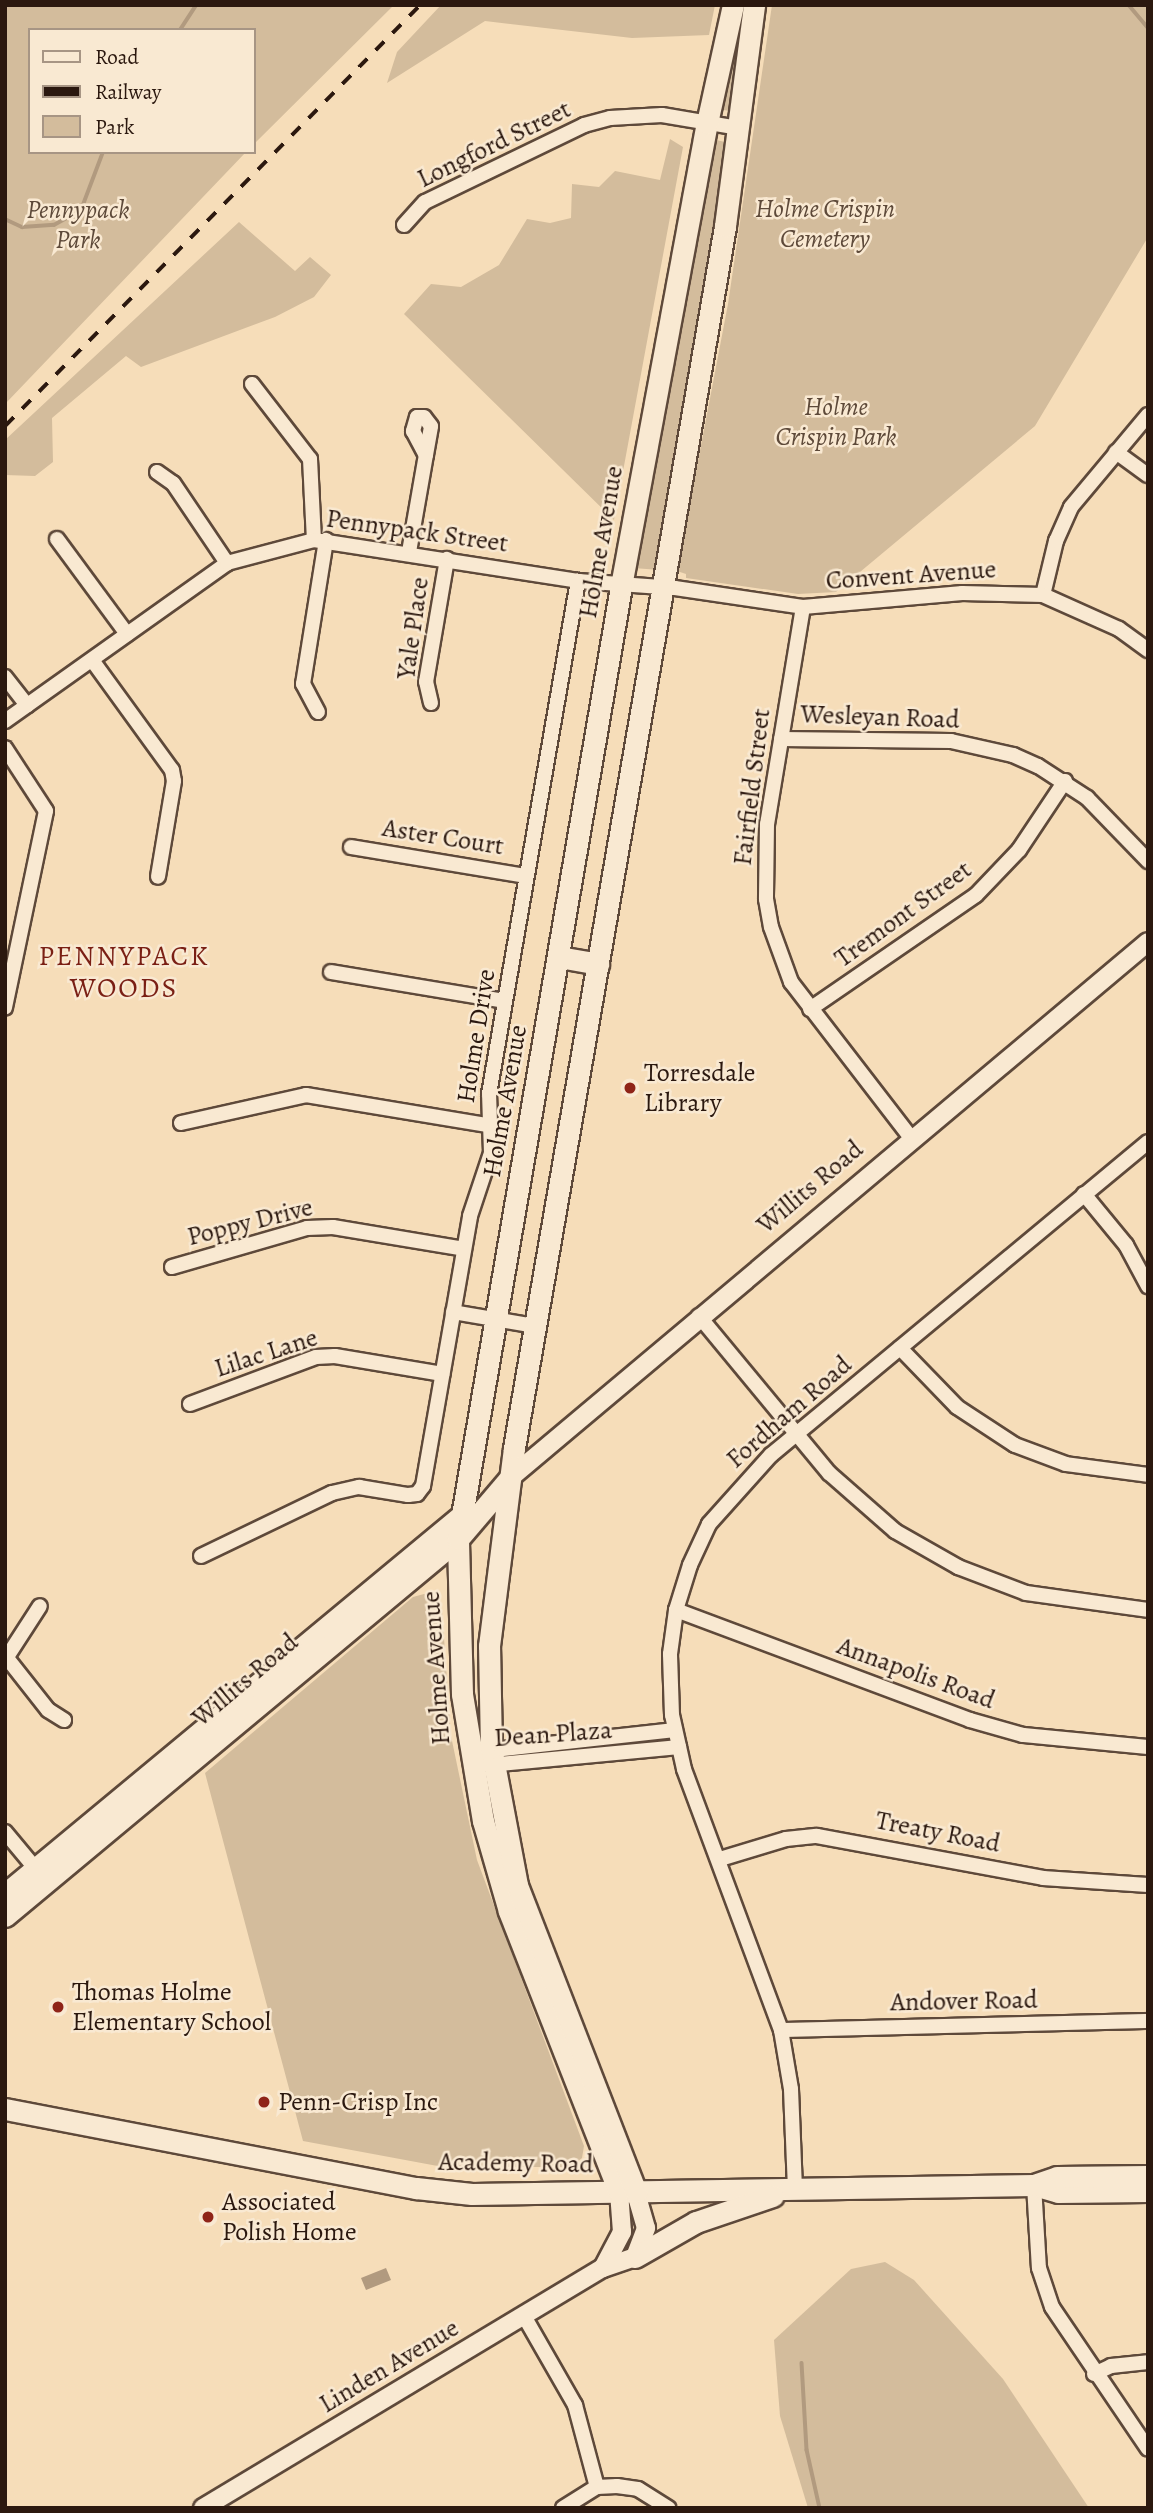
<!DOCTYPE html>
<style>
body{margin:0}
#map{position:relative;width:1153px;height:2513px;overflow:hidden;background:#f6ddb9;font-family:Alegreya,serif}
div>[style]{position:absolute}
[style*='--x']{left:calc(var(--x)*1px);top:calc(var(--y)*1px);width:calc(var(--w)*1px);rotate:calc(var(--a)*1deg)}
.green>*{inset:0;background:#d3bc9c}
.water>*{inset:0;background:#b19a7f}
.stream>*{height:3.5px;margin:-1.75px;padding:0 1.75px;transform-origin:1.75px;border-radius:1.75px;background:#b19a7f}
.roads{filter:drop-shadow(2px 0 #5e493a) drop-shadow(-2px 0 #5e493a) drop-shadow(0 2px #5e493a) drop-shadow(0 -2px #5e493a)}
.minor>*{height:14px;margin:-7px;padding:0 7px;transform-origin:7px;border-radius:7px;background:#f9e9d2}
.tertiary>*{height:18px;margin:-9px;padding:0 9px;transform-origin:9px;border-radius:9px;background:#f9e9d2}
.secondary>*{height:21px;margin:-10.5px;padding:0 10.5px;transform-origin:10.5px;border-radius:10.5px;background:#f9e9d2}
.rail>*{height:3.5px;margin-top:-1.75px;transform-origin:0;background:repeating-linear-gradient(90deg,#2b180f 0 12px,transparent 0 24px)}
.dots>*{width:19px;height:19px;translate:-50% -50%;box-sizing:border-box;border:4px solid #f9e9d2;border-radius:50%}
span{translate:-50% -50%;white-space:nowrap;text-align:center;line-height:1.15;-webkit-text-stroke:5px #f9e9d2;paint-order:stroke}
.street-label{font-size:26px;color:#2b180f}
.park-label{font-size:26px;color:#5d4939;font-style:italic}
.poi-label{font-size:26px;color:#2b180f}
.left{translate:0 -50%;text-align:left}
.neighbourhood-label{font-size:28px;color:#7a1f14;letter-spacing:2px}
.frame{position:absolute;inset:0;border:7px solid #2b180f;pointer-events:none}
.legend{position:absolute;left:28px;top:28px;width:228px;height:126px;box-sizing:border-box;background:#f9e9d2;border:2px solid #a79584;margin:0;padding:9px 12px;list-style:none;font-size:21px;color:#2b180f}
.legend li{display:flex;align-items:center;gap:14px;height:35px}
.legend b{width:35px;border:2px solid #a79584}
</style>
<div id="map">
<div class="green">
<div style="clip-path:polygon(5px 5px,394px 5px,254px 144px,254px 30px,30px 30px,30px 152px,246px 152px,6px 403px)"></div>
<div style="clip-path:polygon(441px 5px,628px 6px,715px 5px,709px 35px,632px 38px,485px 21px,387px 83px,397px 52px)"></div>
<div style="clip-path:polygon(772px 5px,1148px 5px,1148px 237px,1035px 426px,836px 592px,798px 594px,686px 578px,686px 574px,677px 571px,728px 304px)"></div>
<div style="clip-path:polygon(744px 40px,734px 112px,719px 109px,733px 42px)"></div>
<div style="clip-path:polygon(670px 139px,683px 147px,614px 520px,404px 314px,431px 284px,461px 287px,499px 265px,527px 219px,550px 223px,571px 218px,572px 184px,599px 187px,615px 171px,660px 180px)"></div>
<div style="clip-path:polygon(712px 139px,725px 142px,719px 232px,660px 570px,633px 568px)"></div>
<div style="clip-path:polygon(239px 222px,295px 271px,310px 257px,331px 275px,314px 297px,275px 317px,141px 367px,126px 356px,52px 418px,53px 462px,35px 476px,5px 475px,5px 440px)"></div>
<div style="clip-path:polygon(424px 1594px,437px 1600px,442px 1610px,451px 1736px,477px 1860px,584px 2146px,582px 2158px,570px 2167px,443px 2167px,303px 2141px,205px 1773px,413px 1597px)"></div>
<div style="clip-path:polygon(885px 2262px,914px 2280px,1003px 2379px,1089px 2508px,808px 2508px,780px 2416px,774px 2340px,851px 2269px)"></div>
</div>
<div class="water">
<div style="clip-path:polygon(386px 2268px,391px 2280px,366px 2290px,361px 2278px)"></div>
</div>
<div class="stream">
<div style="--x:1129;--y:5;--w:30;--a:50"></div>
<div style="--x:180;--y:30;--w:30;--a:-57"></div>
<div style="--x:5;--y:219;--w:19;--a:25"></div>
<div style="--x:22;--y:227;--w:32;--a:-4"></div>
<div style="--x:54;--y:225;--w:31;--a:-29"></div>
<div style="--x:81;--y:210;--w:62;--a:-69.2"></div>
<div style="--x:802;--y:2363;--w:87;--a:86.7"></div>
<div style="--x:807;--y:2450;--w:59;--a:77.4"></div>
</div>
<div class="roads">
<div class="minor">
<div style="--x:404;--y:225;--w:31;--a:-48"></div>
<div style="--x:425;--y:202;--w:177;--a:-25.8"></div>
<div style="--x:584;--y:125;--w:27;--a:-15"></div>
<div style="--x:610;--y:118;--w:52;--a:-3.3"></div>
<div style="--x:662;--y:115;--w:77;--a:9.7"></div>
<div style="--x:252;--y:384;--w:95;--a:52.3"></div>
<div style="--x:310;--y:459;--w:81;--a:87.2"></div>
<div style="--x:1116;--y:452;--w:39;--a:36"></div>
<div style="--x:157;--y:472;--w:19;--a:35"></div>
<div style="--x:173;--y:483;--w:97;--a:56"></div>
<div style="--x:57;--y:539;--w:118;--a:53.6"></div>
<div style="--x:409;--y:552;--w:98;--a:-80.1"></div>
<div style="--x:426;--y:455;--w:29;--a:-80"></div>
<div style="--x:431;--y:426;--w:11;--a:-128"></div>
<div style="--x:424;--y:417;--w:7;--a:180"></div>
<div style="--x:417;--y:417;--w:15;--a:106"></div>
<div style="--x:413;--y:431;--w:27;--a:62"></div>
<div style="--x:1043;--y:595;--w:56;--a:-76.5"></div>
<div style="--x:1056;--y:541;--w:37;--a:-66"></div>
<div style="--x:1071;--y:507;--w:120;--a:-50.1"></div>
<div style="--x:803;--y:607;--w:220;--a:99.4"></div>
<div style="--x:767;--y:824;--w:75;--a:90.8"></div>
<div style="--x:766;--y:899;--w:28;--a:80"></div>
<div style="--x:771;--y:927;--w:59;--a:70"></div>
<div style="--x:791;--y:982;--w:198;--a:52.4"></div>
<div style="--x:92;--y:660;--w:136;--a:54"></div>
<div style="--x:172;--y:770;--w:11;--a:80"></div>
<div style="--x:174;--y:781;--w:97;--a:99.5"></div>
<div style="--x:5;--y:677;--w:36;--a:52"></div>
<div style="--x:431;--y:703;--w:22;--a:-103"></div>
<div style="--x:426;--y:682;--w:125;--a:-80.3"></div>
<div style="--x:318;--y:712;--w:32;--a:-118"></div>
<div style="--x:303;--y:684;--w:146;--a:-80.9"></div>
<div style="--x:5;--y:721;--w:272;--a:-35.4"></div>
<div style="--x:227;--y:563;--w:90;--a:-14.8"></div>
<div style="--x:314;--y:540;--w:267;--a:8.8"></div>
<div style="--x:578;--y:581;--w:97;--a:4.1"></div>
<div style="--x:675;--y:588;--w:129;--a:8.4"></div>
<div style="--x:803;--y:607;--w:160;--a:-5"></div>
<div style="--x:962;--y:593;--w:81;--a:1.4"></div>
<div style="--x:1043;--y:595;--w:83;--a:24.1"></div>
<div style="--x:1119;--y:629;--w:36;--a:36"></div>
<div style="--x:781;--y:739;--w:170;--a:0.7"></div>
<div style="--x:951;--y:741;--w:64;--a:12.7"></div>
<div style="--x:1013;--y:755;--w:27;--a:24"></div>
<div style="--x:1038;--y:766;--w:59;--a:33.1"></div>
<div style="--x:1087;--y:798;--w:88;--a:45.9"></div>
<div style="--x:5;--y:748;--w:75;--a:56.9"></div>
<div style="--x:46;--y:811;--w:201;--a:101.8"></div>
<div style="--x:351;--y:847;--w:177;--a:9.4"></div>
<div style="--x:331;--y:972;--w:176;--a:9.5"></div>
<div style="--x:810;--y:1009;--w:201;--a:-34.5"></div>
<div style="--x:976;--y:895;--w:62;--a:-46.3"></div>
<div style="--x:1019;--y:850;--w:83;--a:-56.3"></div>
<div style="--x:181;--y:1123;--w:128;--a:-12.6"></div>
<div style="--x:306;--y:1095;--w:184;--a:9.4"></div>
<div style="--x:1084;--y:1194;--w:66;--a:50.5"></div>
<div style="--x:1126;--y:1245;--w:47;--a:61.8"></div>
<div style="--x:172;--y:1267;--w:141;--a:-16.1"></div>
<div style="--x:307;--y:1228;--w:26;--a:-2"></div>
<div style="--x:333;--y:1227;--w:133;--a:9.5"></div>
<div style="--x:453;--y:1312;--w:83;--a:9.7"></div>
<div style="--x:699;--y:1316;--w:204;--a:50.4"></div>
<div style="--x:829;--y:1473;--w:88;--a:41.3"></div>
<div style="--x:895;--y:1531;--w:73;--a:29.7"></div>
<div style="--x:958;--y:1567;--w:73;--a:20.9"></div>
<div style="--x:1026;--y:1593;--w:123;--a:7.9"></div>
<div style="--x:900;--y:1348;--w:82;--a:46"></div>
<div style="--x:957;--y:1407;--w:69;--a:33.2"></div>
<div style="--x:1015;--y:1445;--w:54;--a:20.4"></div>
<div style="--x:1066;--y:1464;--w:83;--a:7.6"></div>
<div style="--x:190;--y:1404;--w:134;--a:-20.5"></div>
<div style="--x:316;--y:1357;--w:19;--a:-3"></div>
<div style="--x:335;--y:1356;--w:109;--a:9.5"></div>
<div style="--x:201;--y:1556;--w:145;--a:-25.7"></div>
<div style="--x:332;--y:1493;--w:28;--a:-13"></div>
<div style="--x:359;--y:1487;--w:50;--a:9.3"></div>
<div style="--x:408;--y:1495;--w:9;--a:-6"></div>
<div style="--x:417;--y:1494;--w:10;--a:-53"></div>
<div style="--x:423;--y:1486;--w:274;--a:-80.1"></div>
<div style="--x:470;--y:1216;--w:66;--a:-71.6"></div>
<div style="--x:491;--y:1153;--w:59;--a:-91.9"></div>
<div style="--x:489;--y:1094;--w:521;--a:-80.16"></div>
<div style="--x:676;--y:1610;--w:314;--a:20.5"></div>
<div style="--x:970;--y:1720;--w:55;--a:15.8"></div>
<div style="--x:1023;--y:1735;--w:126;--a:5.5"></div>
<div style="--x:7;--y:1658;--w:66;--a:51.7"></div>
<div style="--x:48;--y:1710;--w:19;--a:32"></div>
<div style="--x:5;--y:1660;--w:64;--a:-57.1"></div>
<div style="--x:485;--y:1751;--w:191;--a:-6.3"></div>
<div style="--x:489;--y:1765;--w:191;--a:-5.4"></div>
<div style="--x:5;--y:1832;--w:55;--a:50.2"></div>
<div style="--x:720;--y:1859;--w:69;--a:-16.9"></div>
<div style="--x:786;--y:1839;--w:31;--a:-6"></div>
<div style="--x:817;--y:1836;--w:230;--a:10.5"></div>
<div style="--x:1043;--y:1878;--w:105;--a:3.8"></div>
<div style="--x:781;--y:2030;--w:367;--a:-1.4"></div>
<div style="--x:1034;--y:2185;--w:83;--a:86.6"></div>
<div style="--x:1039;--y:2268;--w:41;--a:71.6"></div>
<div style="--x:1052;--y:2307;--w:171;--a:55.9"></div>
<div style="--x:795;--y:2189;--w:100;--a:-92.3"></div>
<div style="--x:791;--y:2089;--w:60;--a:-99.6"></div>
<div style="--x:781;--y:2030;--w:278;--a:-110.4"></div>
<div style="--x:684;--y:1769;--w:55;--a:-102.5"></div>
<div style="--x:672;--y:1715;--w:61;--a:-91.9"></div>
<div style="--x:670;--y:1654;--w:44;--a:-82.2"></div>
<div style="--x:676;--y:1610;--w:47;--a:-72.7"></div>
<div style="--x:690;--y:1565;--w:45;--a:-65.1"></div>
<div style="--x:709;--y:1524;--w:93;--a:-48.1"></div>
<div style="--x:771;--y:1455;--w:490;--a:-39.7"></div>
<div style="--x:524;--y:2316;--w:103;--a:60.2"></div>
<div style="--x:575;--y:2405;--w:85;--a:75"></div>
<div style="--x:1094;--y:2374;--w:19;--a:-25"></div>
<div style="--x:1111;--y:2366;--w:37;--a:-6"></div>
<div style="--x:563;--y:2508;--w:40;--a:-32"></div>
<div style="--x:597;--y:2487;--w:20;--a:-3"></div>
<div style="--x:617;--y:2486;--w:21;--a:8"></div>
<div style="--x:638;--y:2489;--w:36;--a:32"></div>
</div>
<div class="tertiary">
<div style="--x:510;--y:1478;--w:833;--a:-40.03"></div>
<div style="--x:603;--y:2268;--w:41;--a:-62.2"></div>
<div style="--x:622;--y:2232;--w:40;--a:-94.3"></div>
<div style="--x:203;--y:2508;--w:466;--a:-31"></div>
<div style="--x:603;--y:2268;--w:34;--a:-19"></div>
<div style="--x:635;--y:2257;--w:31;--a:-69"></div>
<div style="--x:646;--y:2228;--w:37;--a:-106"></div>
</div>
<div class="secondary">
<div style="--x:559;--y:957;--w:40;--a:10"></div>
<div style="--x:5;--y:1894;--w:600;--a:-39.66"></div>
<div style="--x:5;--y:1916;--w:589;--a:-39.77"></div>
<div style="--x:458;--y:1539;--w:80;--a:-49.6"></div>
<div style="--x:5;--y:2109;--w:419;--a:10.9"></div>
<div style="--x:416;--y:2188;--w:56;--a:6.1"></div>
<div style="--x:472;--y:2194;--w:562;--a:-0.92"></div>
<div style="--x:1034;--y:2185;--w:25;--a:16"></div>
<div style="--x:1058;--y:2192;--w:90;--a:-0.6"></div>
<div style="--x:1034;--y:2185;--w:24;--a:-19"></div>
<div style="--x:1057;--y:2177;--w:91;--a:-0.6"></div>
<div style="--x:619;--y:2192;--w:302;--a:-111.4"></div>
<div style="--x:509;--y:1911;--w:94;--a:-106.1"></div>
<div style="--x:483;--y:1821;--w:129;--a:-99.4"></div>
<div style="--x:462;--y:1694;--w:155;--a:-91.5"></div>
<div style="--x:458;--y:1539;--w:967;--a:-80.29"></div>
<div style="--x:621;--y:586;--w:471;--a:-79.5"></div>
<div style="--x:707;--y:123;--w:121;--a:-77.6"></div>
<div style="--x:636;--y:2192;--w:329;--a:-111.2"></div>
<div style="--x:517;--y:1885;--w:139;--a:-100.7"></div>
<div style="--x:491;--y:1748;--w:102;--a:-91.1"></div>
<div style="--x:489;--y:1646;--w:200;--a:-82.8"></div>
<div style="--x:514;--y:1448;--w:1240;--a:-80.2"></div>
<div style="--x:725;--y:226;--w:223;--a:-82.5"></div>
<div style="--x:635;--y:2257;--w:70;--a:-29.8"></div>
<div style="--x:696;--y:2222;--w:81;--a:-18.7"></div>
</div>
</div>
<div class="rail">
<div style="--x:5;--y:426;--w:591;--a:-45.41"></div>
</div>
<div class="dots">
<div style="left:630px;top:1088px;background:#8f2418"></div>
<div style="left:58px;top:2007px;background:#8f2418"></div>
<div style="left:264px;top:2102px;background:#8f2418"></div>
<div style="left:208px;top:2217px;background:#8f2418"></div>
</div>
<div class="street-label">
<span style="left:494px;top:144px;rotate:-26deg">Longford Street</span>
<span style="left:417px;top:531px;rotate:8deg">Pennypack Street</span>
<span style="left:601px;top:542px;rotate:-80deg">Holme Avenue</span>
<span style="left:911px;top:575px;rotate:-4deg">Convent Avenue</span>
<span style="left:413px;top:628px;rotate:-82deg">Yale Place</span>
<span style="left:880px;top:717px;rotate:2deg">Wesleyan Road</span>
<span style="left:752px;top:787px;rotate:-83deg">Fairfield Street</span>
<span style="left:443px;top:837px;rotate:9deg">Aster Court</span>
<span style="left:903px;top:914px;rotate:-36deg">Tremont Street</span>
<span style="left:476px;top:1036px;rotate:-81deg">Holme Drive</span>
<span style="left:505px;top:1101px;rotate:-80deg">Holme Avenue</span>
<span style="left:810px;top:1187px;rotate:-40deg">Willits Road</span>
<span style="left:250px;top:1222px;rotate:-14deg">Poppy Drive</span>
<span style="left:266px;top:1353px;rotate:-18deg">Lilac Lane</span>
<span style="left:789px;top:1412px;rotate:-41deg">Fordham Road</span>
<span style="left:436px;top:1668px;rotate:-94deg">Holme Avenue</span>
<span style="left:916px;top:1673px;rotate:20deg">Annapolis Road</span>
<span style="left:245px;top:1680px;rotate:-40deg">Willits Road</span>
<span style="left:553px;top:1734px;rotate:-4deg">Dean Plaza</span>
<span style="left:938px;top:1832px;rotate:11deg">Treaty Road</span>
<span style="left:964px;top:2001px;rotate:-1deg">Andover Road</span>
<span style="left:516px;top:2163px;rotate:1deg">Academy Road</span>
<span style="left:389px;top:2366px;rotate:-31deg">Linden Avenue</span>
</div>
<div class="park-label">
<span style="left:825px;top:224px">Holme Crispin<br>Cemetery</span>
<span style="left:78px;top:225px">Pennypack<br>Park</span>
<span style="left:836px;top:422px">Holme<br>Crispin Park</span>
</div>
<div class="poi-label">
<span class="left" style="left:644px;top:1088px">Torresdale<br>Library</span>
<span class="left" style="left:72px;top:2007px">Thomas Holme<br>Elementary School</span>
<span class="left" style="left:278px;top:2102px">Penn-Crisp Inc</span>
<span class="left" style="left:222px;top:2217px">Associated<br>Polish Home</span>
</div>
<div class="neighbourhood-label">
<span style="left:124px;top:972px">PENNYPACK<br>WOODS</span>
</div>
<div class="frame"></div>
<ul class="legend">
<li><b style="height:9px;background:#f9e9d2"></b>Road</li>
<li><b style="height:9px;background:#2b180f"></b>Railway</li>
<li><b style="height:19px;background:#d3bc9c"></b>Park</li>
</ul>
</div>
